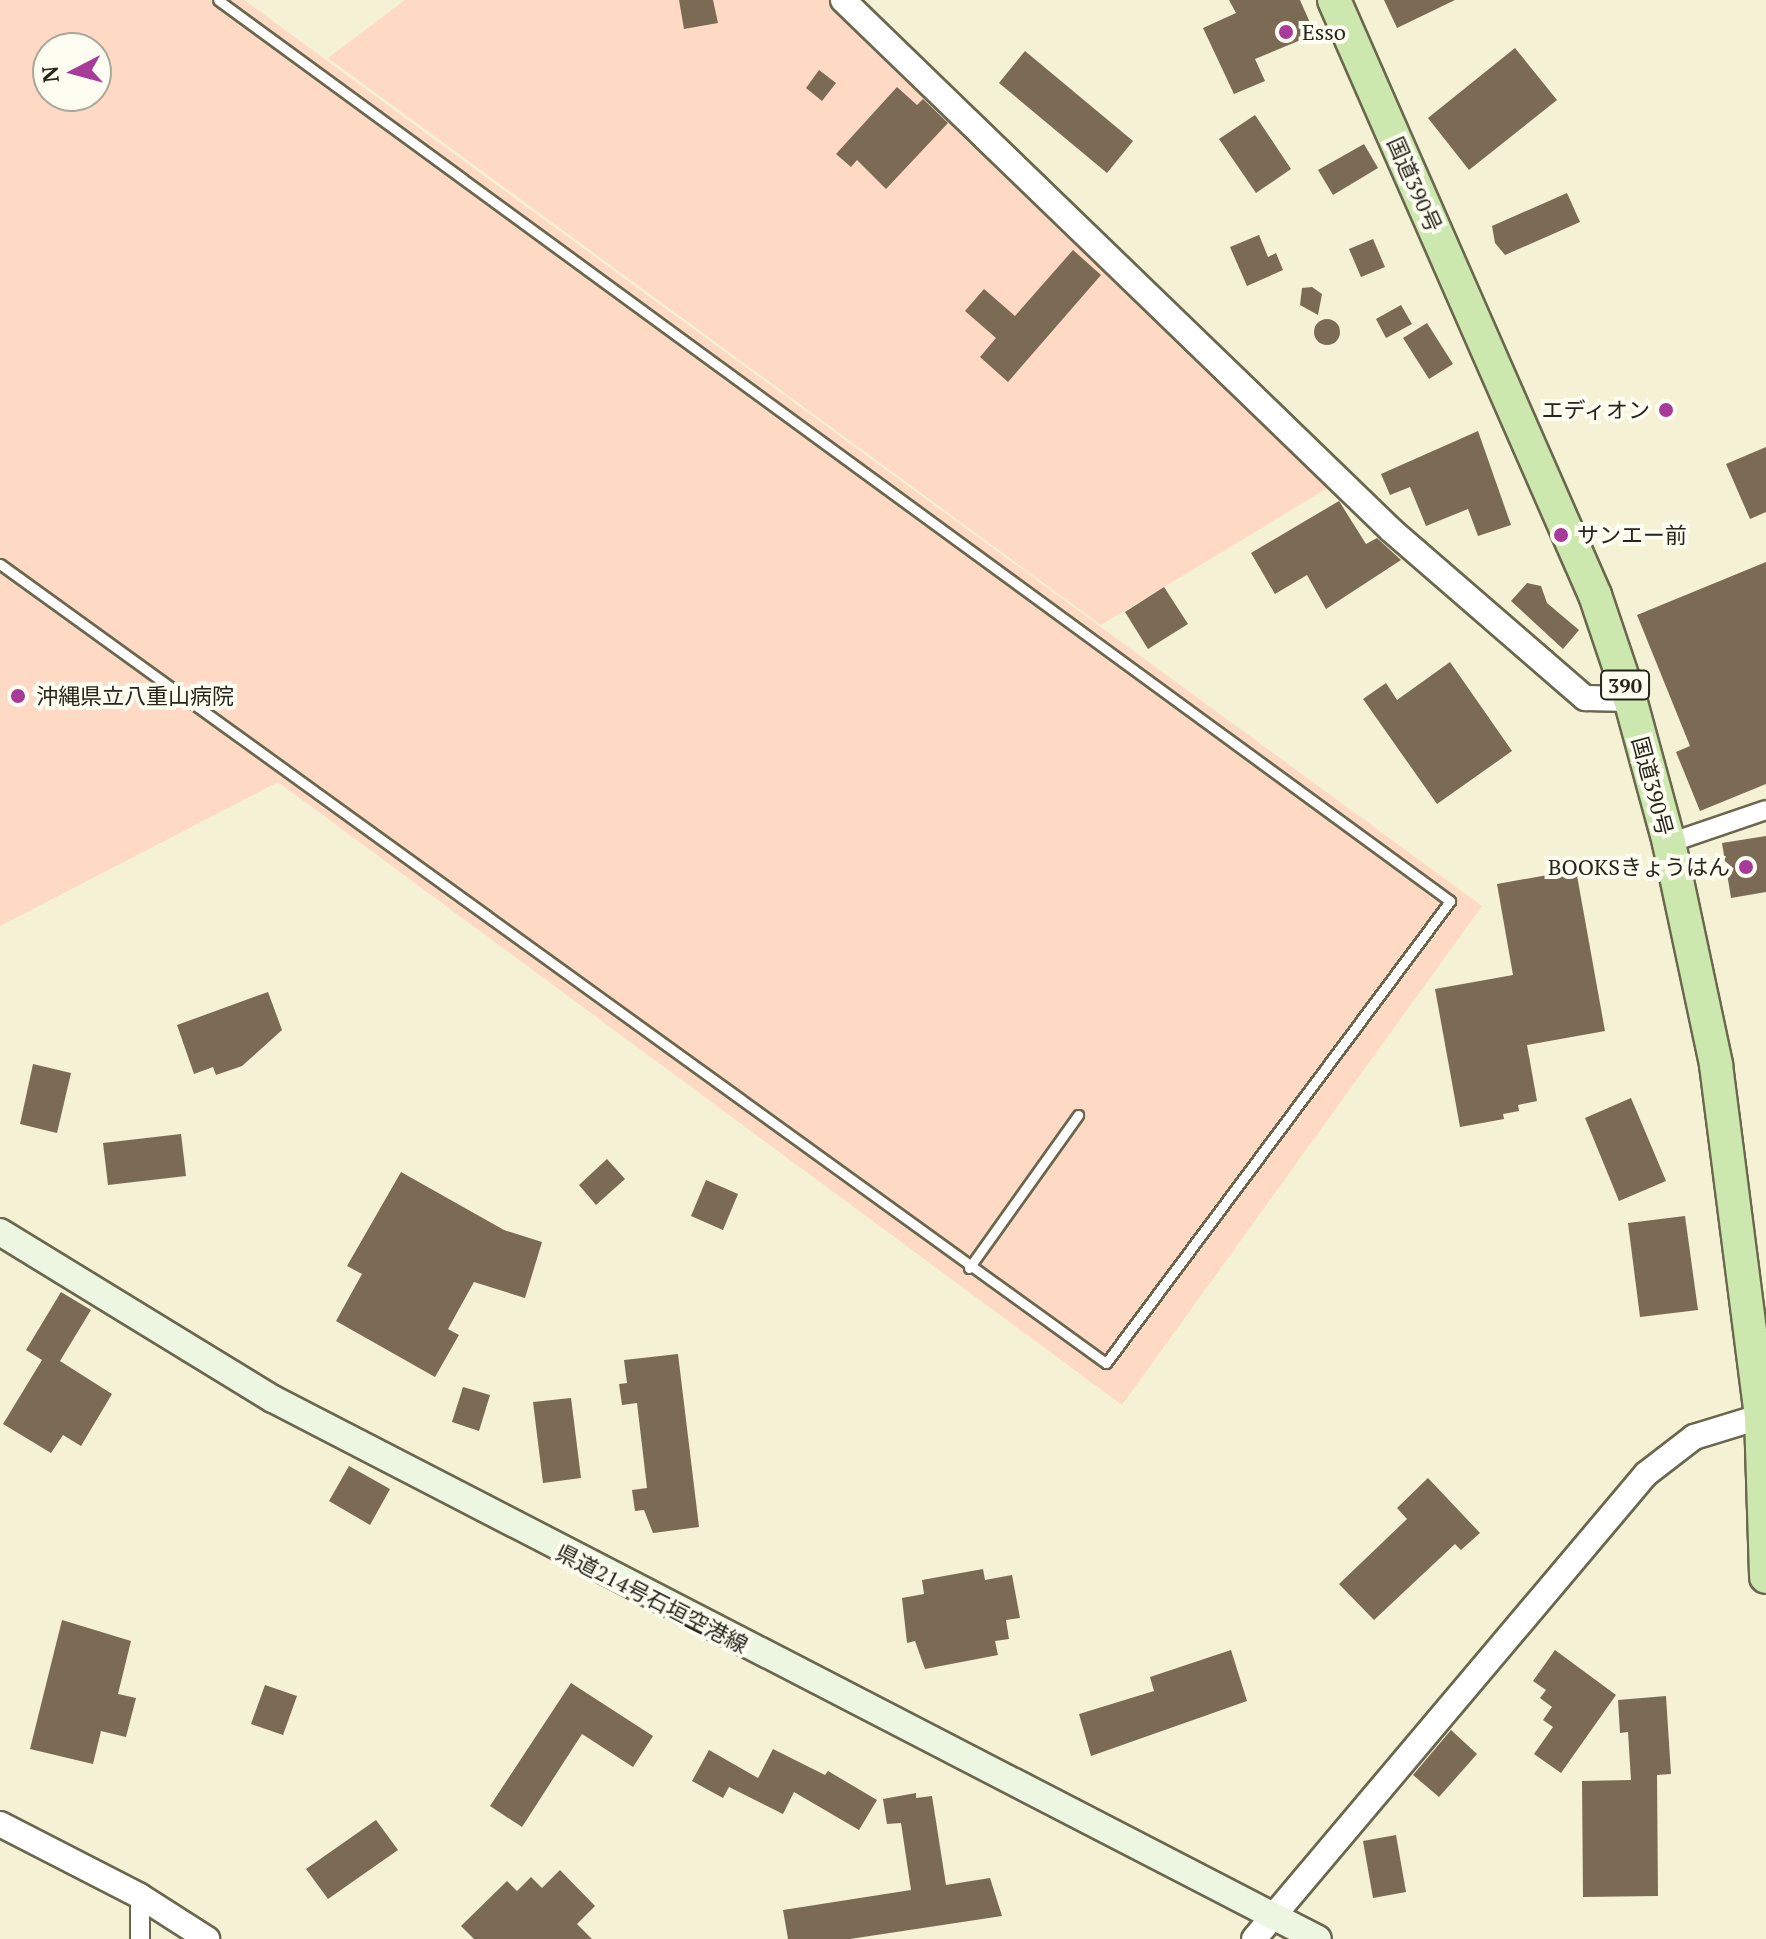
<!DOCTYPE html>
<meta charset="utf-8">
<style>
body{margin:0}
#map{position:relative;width:1766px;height:1939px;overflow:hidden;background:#f4f1d4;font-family:"PT Serif","Noto Sans JP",serif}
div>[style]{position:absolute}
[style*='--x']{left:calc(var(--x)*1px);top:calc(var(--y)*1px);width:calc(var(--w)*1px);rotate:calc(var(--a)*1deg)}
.green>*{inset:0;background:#fed9c4}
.building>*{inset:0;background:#7b6b55}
.round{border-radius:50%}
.roads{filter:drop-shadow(2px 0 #6a674e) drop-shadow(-2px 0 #6a674e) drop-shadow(0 2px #6a674e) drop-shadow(0 -2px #6a674e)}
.service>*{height:9px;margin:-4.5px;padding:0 4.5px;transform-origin:4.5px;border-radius:4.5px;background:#fff}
.minor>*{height:18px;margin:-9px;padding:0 9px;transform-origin:9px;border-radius:9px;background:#fff}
.tertiary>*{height:24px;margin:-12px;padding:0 12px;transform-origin:12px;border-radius:12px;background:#fff}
.secondary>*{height:26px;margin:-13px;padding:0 13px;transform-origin:13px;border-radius:13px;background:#ecf6e0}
.trunk>*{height:32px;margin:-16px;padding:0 16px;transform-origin:16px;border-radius:16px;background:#cce8ae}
.dots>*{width:22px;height:22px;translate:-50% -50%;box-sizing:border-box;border:4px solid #fefdf2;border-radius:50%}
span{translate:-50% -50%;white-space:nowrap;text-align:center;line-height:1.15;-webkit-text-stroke:8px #fefdf2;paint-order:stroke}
.shield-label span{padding:2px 6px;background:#fefdf2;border:2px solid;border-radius:6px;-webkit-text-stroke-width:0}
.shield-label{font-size:20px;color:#26251b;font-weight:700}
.poi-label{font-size:22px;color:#26251b}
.left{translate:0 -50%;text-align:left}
.right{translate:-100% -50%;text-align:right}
.street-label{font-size:22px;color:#26251b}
.north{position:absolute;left:32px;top:32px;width:80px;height:80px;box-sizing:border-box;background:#fefdf2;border:2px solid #a8a79c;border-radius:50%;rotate:264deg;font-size:22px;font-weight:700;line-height:32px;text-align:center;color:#26251b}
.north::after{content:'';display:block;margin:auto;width:28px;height:36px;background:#a83b9a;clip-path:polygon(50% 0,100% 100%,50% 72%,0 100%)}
</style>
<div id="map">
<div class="green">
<div style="clip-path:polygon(evenodd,0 0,244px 0,1482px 906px,1122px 1405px,278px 782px,0 926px,0 0,48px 48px,96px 48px,96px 96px,48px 96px,48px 48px)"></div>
<div style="clip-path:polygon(405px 0,829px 0,1331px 486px,1101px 625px,328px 58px)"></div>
</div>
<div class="building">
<div style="clip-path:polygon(679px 0,713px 0,718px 23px,684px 29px)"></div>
<div style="clip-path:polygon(1229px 0,1300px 0,1315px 34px,1255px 59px,1265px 81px,1234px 94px,1203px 28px,1236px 13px)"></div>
<div style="clip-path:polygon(1384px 0,1455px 0,1397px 28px)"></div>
<div style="clip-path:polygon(1515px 48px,1557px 100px,1469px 170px,1428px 118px)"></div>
<div style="clip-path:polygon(1025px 51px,1133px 141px,1107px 173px,999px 83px)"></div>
<div style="clip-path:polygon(819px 70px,836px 83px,822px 101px,806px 88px)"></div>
<div style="clip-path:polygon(897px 87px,917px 105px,923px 99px,948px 123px,886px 189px,857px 160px,851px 167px,836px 154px)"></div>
<div style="clip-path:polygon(1255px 115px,1291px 169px,1256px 193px,1219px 139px)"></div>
<div style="clip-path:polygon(1364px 144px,1378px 168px,1333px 195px,1318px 170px)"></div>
<div style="clip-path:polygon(1567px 193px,1580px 222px,1505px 255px,1495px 243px,1492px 226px)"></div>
<div style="clip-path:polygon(1259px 235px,1268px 257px,1276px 253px,1283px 270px,1247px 286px,1230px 247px)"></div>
<div style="clip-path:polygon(1373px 239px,1385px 267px,1361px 277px,1349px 249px)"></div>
<div style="clip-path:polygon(1073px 250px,1101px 275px,1008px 382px,980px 357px,996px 338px,965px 311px,984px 289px,1015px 316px)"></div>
<div style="clip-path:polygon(1312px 287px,1322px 294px,1318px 315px,1300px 305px,1302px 288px)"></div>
<div style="clip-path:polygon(1401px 305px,1412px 324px,1386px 338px,1376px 319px)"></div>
<div class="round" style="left:1314px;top:319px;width:26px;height:26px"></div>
<div style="clip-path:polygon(1427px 323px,1453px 364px,1429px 379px,1403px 338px)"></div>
<div style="clip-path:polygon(1478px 431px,1511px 525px,1478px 536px,1468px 509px,1426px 526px,1410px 487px,1390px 495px,1381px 474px)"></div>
<div style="clip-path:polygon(1766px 447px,1766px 512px,1750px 519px,1726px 464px)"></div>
<div style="clip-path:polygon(1339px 501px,1366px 544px,1377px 538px,1401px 560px,1326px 609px,1307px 575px,1275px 594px,1251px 553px)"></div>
<div style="clip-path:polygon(1766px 562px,1766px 784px,1700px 811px,1676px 752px,1690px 746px,1637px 615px)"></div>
<div style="clip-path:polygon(1527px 583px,1541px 586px,1547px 603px,1579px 630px,1563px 649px,1511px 601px)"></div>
<div style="clip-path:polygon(1164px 587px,1188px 624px,1148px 649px,1125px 612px)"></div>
<div style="clip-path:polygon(1450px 662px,1512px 751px,1437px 804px,1363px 699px,1386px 683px,1397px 700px)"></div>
<div style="clip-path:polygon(1766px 836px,1766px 892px,1731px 898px,1722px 843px)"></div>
<div style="clip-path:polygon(1576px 870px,1605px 1031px,1527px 1045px,1537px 1101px,1518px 1105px,1519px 1111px,1503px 1114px,1504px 1119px,1460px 1127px,1435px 989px,1513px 975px,1497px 884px)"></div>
<div style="clip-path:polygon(268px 992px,282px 1030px,242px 1066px,216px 1075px,213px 1067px,194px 1074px,177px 1025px)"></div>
<div style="clip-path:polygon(33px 1064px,71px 1073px,57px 1133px,20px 1124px)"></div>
<div style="clip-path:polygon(1631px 1098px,1666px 1181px,1619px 1201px,1585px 1118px)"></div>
<div style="clip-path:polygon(181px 1134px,186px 1176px,108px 1185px,103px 1143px)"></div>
<div style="clip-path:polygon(607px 1159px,625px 1179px,596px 1205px,579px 1185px)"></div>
<div style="clip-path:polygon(401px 1172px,504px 1230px,542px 1242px,525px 1298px,474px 1282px,448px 1329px,459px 1335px,435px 1377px,336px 1321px,362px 1274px,347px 1266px)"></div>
<div style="clip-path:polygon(706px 1180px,738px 1194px,723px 1230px,691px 1216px)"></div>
<div style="clip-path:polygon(1685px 1216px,1698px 1310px,1640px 1317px,1628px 1223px)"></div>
<div style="clip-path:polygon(61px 1292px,91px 1310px,60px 1361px,112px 1394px,81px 1446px,63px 1435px,51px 1453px,3px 1424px,42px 1360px,26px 1350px)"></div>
<div style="clip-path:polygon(678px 1354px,699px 1527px,653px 1533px,644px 1510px,635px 1511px,632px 1490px,647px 1488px,637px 1403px,622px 1405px,619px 1384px,627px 1383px,624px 1360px)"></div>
<div style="clip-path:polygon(463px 1387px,490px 1395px,479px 1431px,452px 1422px)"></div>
<div style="clip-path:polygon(571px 1398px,581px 1478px,543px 1483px,533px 1402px)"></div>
<div style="clip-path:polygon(349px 1466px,390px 1489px,370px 1525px,329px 1501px)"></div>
<div style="clip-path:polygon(1428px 1478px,1480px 1533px,1461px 1550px,1455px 1544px,1374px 1620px,1339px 1584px,1407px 1519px,1397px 1508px)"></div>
<div style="clip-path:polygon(983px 1569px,985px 1580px,1012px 1575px,1020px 1618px,1006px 1620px,1009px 1639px,995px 1641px,998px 1655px,925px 1669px,915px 1641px,907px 1643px,902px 1598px,924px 1594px,922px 1580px)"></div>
<div style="clip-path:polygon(62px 1620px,131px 1641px,118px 1694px,136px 1698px,126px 1737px,101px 1731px,93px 1764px,30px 1749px)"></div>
<div style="clip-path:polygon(1231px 1650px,1247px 1701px,1091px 1756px,1079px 1714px,1154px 1691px,1150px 1677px)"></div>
<div style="clip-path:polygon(1555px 1650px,1616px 1695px,1561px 1773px,1534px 1754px,1553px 1727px,1543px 1720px,1552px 1707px,1540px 1698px,1546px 1690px,1533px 1681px)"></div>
<div style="clip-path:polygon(571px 1683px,653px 1736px,633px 1767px,582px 1734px,522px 1827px,490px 1806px)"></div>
<div style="clip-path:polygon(265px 1685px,297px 1696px,283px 1735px,251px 1724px)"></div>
<div style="clip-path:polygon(1666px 1696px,1671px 1774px,1657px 1775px,1658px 1896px,1583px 1897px,1582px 1781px,1631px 1780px,1628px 1732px,1620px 1733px,1618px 1700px)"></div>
<div style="clip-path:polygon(1451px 1730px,1477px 1754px,1439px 1797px,1413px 1775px)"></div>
<div style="clip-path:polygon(773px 1749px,825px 1775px,828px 1771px,877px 1800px,859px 1830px,794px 1792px,783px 1814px,729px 1787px,723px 1798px,692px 1781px,709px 1750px,758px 1778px)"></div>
<div style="clip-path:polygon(916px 1793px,916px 1798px,932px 1796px,946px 1885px,990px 1878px,1002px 1916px,850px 1939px,788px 1939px,783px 1910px,911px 1890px,901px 1823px,887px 1824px,883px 1799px)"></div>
<div style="clip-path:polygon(376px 1820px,398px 1850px,328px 1899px,306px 1869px)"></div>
<div style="clip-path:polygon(1396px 1835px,1406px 1892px,1373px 1898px,1363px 1841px)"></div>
<div style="clip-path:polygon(560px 1870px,595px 1906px,577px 1924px,592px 1939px,474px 1939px,461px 1926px,507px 1881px,517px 1891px,531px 1877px,542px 1888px)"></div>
</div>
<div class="roads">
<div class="service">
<div style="--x:0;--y:564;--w:1364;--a:35.85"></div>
<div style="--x:1106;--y:1363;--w:576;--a:-53.33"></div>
<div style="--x:1450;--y:901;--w:1526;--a:-143.82"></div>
<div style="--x:969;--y:1268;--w:188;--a:-54.5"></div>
</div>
<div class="minor">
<div style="--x:1669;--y:843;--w:102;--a:-18.8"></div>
<div style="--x:140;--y:1896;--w:43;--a:90"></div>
</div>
<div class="tertiary">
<div style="--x:843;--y:0;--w:762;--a:44.04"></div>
<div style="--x:1391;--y:530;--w:257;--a:40.9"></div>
<div style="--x:1585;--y:698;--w:45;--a:1.3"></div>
<div style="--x:0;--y:1824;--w:157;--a:27.2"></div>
<div style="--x:140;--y:1896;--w:80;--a:32.7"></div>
<div style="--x:1254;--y:1939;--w:608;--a:-49.87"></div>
<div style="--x:1646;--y:1474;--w:61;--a:-37.6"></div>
<div style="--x:1694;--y:1437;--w:75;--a:-17"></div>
</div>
<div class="secondary">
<div style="--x:0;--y:1232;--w:320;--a:31.5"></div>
<div style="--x:273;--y:1399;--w:1176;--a:27.33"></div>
</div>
<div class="trunk">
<div style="--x:1334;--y:0;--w:650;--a:66.32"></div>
<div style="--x:1595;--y:595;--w:110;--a:71.4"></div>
<div style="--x:1630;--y:699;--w:149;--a:74.8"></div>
<div style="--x:1669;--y:843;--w:227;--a:78"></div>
<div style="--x:1716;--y:1065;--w:354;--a:82.7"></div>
<div style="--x:1761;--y:1416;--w:161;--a:88.2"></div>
</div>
</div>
<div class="dots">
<div style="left:1286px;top:32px;background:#a83b9a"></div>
<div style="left:1666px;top:410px;background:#a83b9a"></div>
<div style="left:1561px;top:535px;background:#a83b9a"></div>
<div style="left:18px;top:696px;background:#a83b9a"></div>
<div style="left:1746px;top:867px;background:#a83b9a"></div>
</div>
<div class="shield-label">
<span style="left:1625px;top:685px">390</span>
</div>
<div class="poi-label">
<span class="left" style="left:1302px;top:32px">Esso</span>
<span class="right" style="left:1650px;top:410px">エディオン</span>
<span class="left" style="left:1577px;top:535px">サンエー前</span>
<span class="left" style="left:36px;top:696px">沖縄県立八重山病院</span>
<span class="right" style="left:1730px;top:867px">BOOKSきょうはん</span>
</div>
<div class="street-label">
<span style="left:1415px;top:184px;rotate:66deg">国道390号</span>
<span style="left:1653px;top:786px;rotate:75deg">国道390号</span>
<span style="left:652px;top:1598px;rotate:27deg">県道214号石垣空港線</span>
</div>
<div class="north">N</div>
</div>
